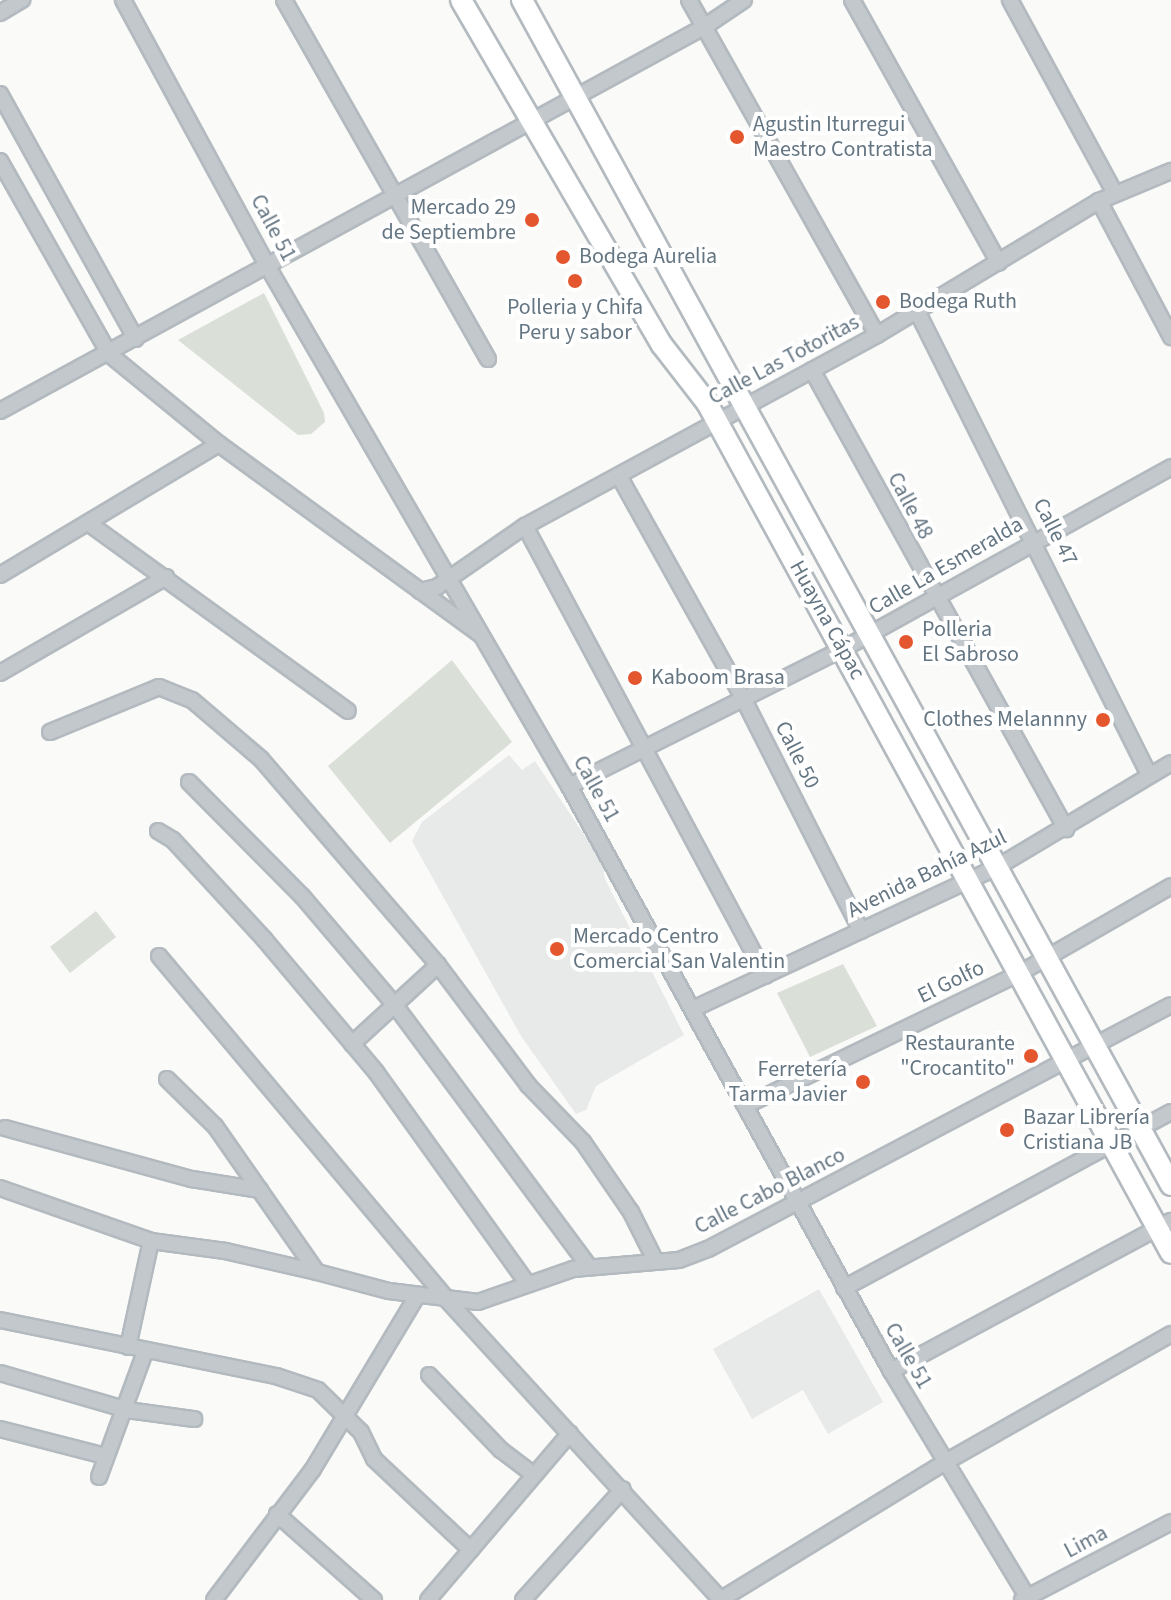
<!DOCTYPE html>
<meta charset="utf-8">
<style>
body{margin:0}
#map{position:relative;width:1171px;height:1600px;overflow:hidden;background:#fafaf8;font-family:"Source Sans 3",sans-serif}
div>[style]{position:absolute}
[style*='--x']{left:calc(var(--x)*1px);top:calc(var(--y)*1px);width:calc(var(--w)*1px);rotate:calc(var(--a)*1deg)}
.built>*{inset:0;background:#e8e9e9}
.green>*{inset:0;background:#dadfd7}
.roads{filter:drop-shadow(2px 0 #b3babf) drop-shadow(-2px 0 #b3babf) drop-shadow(0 2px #b3babf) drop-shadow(0 -2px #b3babf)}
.street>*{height:14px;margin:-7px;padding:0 7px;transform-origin:7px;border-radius:7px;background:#c3c8cc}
.secondary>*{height:20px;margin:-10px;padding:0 10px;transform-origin:10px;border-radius:10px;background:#fff}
.dots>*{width:22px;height:22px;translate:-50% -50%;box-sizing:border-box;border:4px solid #fff;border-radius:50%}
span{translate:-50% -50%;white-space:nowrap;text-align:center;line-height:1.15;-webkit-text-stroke:8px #fff;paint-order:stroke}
.poi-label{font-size:22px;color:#657683}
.left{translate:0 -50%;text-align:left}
.right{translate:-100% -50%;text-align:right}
.street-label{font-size:22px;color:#657683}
</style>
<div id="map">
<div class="built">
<div style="clip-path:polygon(509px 755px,522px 770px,535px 761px,602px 862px,605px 879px,684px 1035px,596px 1086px,586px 1110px,576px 1114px,521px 1036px,412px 841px,422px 822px)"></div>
<div style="clip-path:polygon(819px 1289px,883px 1402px,828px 1434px,803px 1390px,752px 1419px,713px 1349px)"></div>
</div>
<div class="green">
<div style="clip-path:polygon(264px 293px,324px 413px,325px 422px,311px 434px,298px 435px,178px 340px)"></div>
<div style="clip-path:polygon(452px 660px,512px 742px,390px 843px,328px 766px)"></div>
<div style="clip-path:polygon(96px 911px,116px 937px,70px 973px,50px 947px)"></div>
<div style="clip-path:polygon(843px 964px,877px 1026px,810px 1057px,777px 993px)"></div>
</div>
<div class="roads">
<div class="street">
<div style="--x:123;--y:0;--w:304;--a:61.5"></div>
<div style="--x:268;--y:267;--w:600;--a:59.89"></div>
<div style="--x:569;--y:786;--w:668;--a:61.17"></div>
<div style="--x:891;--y:1371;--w:267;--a:58.9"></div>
<div style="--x:284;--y:0;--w:413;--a:60.4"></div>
<div style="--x:689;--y:0;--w:384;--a:60.7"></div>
<div style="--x:852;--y:0;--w:301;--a:60.8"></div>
<div style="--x:1010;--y:0;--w:220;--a:61.5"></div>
<div style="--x:0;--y:13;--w:26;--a:-31"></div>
<div style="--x:0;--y:94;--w:280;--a:61"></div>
<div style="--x:0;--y:161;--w:222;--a:60.5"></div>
<div style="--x:109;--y:354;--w:142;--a:39.3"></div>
<div style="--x:219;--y:444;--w:324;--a:36.1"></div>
<div style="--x:1099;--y:201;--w:154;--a:62.1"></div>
<div style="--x:917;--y:311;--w:519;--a:63.43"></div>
<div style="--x:812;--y:370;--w:525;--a:61.04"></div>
<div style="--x:0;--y:411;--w:802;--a:-28.61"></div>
<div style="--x:704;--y:27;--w:48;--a:-34"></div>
<div style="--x:619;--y:476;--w:254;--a:60.8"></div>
<div style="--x:743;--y:698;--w:261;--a:63.1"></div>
<div style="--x:91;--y:525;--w:317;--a:35.9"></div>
<div style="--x:525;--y:526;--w:510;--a:61.83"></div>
<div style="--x:0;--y:575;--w:255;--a:-30.9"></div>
<div style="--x:420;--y:591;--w:17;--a:-13"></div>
<div style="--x:437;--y:587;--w:107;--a:-34.7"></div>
<div style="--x:525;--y:526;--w:400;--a:-28.5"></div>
<div style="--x:877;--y:335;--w:259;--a:-31.1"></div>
<div style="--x:1099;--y:201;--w:78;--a:-22.6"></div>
<div style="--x:0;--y:673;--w:192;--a:-30"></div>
<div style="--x:50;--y:732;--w:118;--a:-22.4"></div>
<div style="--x:159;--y:687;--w:35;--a:22"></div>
<div style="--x:192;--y:700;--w:91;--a:40.5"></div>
<div style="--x:261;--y:759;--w:272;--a:49.3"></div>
<div style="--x:438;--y:965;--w:150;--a:53.1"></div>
<div style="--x:528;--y:1085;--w:79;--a:46"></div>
<div style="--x:583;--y:1142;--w:85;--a:55.6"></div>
<div style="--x:631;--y:1212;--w:54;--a:63.4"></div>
<div style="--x:189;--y:782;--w:161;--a:45.3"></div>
<div style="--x:302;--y:896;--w:142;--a:49.6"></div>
<div style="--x:394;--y:1004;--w:327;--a:53.4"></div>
<div style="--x:569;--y:786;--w:306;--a:-26.6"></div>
<div style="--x:843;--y:649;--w:375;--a:-29"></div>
<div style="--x:158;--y:831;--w:17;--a:31"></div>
<div style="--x:173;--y:840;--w:136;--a:47.4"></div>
<div style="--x:265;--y:940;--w:172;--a:49.9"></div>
<div style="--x:376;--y:1072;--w:261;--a:54.4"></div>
<div style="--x:159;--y:956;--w:450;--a:50"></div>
<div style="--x:448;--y:1301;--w:405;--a:47.6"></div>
<div style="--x:693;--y:1009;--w:338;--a:-25"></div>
<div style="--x:999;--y:866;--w:200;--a:-30.9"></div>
<div style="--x:352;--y:1044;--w:117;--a:-42.6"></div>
<div style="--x:167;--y:1079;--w:67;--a:44.4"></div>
<div style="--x:215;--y:1126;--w:178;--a:55.1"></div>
<div style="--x:317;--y:1272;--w:74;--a:14.8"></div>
<div style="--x:389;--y:1291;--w:90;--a:7"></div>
<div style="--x:478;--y:1302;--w:101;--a:-19.2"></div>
<div style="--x:573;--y:1269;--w:106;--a:-4.9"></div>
<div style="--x:679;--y:1260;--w:31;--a:-21"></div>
<div style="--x:708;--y:1249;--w:523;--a:-27.79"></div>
<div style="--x:745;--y:1106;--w:305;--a:-25.8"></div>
<div style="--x:1020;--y:973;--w:174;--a:-29.9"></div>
<div style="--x:5;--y:1128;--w:194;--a:15.3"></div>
<div style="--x:192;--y:1179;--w:69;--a:9.2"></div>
<div style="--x:0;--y:1188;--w:160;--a:19.3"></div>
<div style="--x:151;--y:1241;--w:75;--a:7.7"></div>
<div style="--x:225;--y:1251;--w:94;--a:12.9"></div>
<div style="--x:844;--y:1288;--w:371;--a:-28.3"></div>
<div style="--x:0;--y:1320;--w:282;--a:11.5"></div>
<div style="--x:276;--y:1376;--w:44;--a:18.4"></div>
<div style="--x:318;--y:1390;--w:60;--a:44.3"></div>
<div style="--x:361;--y:1432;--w:30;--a:64"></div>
<div style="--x:374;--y:1459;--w:133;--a:43.2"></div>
<div style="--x:128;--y:1347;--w:108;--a:-77.8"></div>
<div style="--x:891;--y:1371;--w:318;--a:-28.2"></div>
<div style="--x:0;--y:1373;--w:132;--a:16.2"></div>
<div style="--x:127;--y:1410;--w:68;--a:7.7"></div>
<div style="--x:429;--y:1375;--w:104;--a:46.2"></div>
<div style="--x:501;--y:1450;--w:41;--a:37.1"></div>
<div style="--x:0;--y:1429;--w:108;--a:14.4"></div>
<div style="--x:99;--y:1477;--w:133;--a:-69.8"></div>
<div style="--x:277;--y:1514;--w:130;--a:41.6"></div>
<div style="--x:214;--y:1600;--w:164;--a:-52.9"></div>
<div style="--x:313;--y:1469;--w:202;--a:-59"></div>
<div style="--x:428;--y:1600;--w:219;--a:-49.6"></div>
<div style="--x:523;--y:1600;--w:149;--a:-48"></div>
<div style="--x:720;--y:1600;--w:263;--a:-31.5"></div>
<div style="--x:944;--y:1463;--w:261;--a:-29.6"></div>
<div style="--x:1022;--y:1600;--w:168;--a:-27.6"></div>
</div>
<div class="secondary">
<div style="--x:461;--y:0;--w:399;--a:59.8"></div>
<div style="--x:662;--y:345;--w:73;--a:52.2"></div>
<div style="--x:707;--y:403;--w:968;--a:61.37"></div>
<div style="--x:522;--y:0;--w:1351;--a:61.29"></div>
</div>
</div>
<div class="dots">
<div style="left:737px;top:137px;background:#e4572e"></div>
<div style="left:532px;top:220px;background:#e4572e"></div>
<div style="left:563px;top:257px;background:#e4572e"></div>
<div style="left:575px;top:281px;background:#e4572e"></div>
<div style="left:883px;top:302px;background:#e4572e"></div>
<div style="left:906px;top:642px;background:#e4572e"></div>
<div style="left:635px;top:678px;background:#e4572e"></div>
<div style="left:1103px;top:720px;background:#e4572e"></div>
<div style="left:557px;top:949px;background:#e4572e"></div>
<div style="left:1031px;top:1056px;background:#e4572e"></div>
<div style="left:863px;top:1082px;background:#e4572e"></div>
<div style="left:1007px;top:1130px;background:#e4572e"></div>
</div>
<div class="poi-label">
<span class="left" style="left:753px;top:137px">Agustin Iturregui<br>Maestro Contratista</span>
<span class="right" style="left:516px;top:220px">Mercado 29<br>de Septiembre</span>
<span class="left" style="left:579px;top:257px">Bodega Aurelia</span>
<span class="left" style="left:899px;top:302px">Bodega Ruth</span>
<span style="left:575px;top:320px">Polleria y Chifa<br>Peru y sabor</span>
<span class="left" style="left:922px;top:642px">Polleria<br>El Sabroso</span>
<span class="left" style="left:651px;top:678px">Kaboom Brasa</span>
<span class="right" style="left:1087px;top:720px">Clothes Melannny</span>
<span class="left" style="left:573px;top:949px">Mercado Centro<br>Comercial San Valentin</span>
<span class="right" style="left:1015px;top:1056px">Restaurante<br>"Crocantito"</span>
<span class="right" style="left:847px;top:1082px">Ferretería<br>Tarma Javier</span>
<span class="left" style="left:1023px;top:1130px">Bazar Librería<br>Cristiana JB</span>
</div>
<div class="street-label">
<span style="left:273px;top:228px;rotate:62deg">Calle 51</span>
<span style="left:784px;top:360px;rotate:-28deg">Calle Las Totoritas</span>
<span style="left:910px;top:506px;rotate:62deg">Calle 48</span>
<span style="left:1055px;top:532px;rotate:63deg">Calle 47</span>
<span style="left:946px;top:566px;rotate:-30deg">Calle La Esmeralda</span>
<span style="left:827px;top:620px;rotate:61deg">Huayna Cápac</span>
<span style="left:797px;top:755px;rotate:63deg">Calle 50</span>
<span style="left:596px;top:789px;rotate:61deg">Calle 51</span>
<span style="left:927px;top:874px;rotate:-26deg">Avenida Bahía Azul</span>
<span style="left:951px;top:982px;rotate:-26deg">El Golfo</span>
<span style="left:770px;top:1191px;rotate:-27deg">Calle Cabo Blanco</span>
<span style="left:908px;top:1356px;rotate:60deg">Calle 51</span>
<span style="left:1086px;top:1542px;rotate:-28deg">Lima</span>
</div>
</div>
